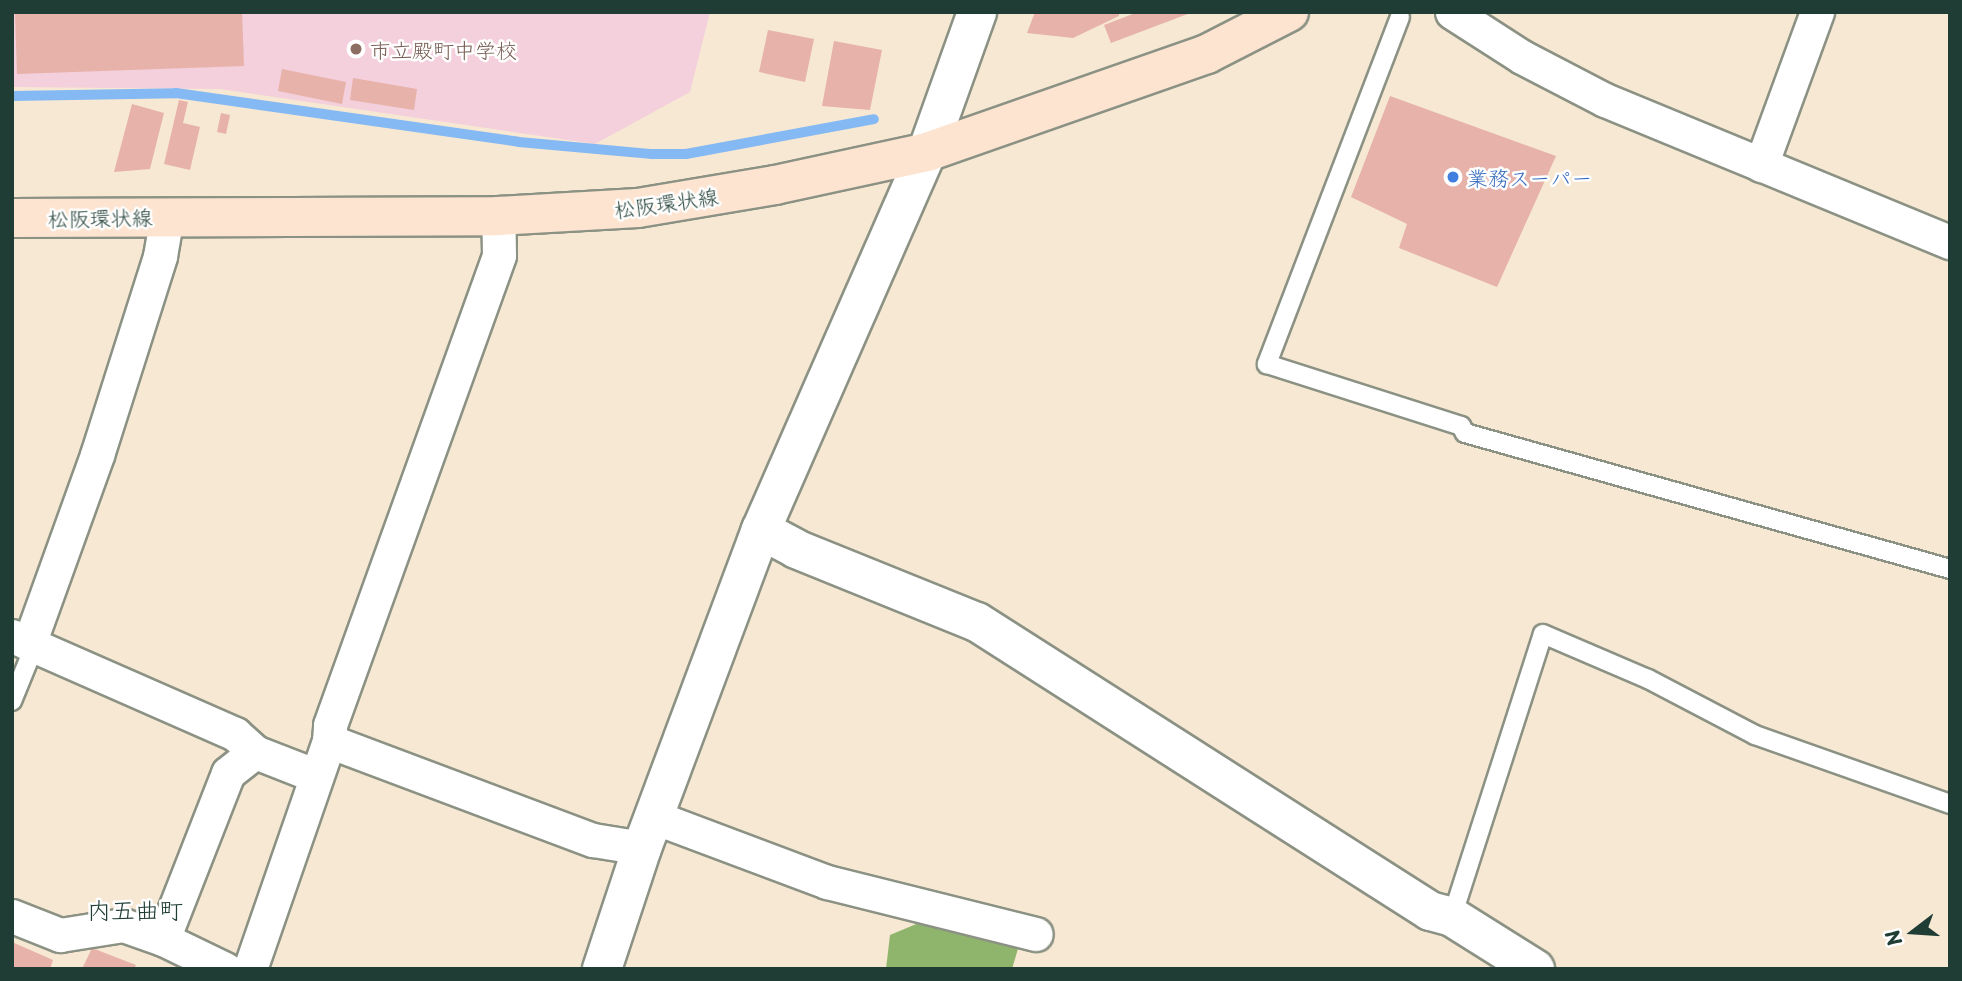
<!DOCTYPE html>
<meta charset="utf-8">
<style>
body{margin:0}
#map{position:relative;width:1962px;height:981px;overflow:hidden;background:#f7e8d3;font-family:"Playpen Sans","Klee One",sans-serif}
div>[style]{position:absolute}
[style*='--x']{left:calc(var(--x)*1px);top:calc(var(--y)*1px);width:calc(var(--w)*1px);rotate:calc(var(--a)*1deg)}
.built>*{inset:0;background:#f4cfdc}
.forest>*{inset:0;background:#8eb56b}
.stream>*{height:10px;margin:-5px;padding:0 5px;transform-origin:5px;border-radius:5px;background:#84b9f3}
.building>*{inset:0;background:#e7b2a9}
.roads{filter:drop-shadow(2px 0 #8b9284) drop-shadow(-2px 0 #8b9284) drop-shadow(0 2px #8b9284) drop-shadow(0 -2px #8b9284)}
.service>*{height:18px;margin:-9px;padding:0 9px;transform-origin:9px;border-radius:9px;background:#fff}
.minor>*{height:33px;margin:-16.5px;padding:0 16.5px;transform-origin:16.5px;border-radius:16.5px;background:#fff}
.tertiary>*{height:38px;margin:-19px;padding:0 19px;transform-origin:19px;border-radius:19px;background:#fff}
.secondary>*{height:38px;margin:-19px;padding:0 19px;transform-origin:19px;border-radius:19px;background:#fde4d1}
.dots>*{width:19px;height:19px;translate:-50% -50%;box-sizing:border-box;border:4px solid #fff;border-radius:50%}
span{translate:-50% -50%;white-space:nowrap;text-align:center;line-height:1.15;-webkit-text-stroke:5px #fff;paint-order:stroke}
.education-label{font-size:21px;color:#785e54}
.left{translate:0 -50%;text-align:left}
.shop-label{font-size:21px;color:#366cbe}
.street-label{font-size:21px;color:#1f3d34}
.quarter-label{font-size:24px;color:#1f3d34}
.frame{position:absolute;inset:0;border:14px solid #1f3d34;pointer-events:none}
.north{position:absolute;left:1878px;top:897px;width:70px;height:70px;-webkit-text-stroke:5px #fff;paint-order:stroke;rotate:253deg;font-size:19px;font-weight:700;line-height:28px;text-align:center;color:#1f3d34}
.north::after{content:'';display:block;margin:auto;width:24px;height:32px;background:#1f3d34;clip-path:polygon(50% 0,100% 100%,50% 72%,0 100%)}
</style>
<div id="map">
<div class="built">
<div style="clip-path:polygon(12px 12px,710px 12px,690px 92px,595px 144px,220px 89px,12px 87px)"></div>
</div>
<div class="forest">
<div style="clip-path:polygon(926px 920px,1020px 942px,1012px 969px,886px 969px,890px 935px)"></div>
</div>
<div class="stream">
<div style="--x:12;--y:96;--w:164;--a:-1"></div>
<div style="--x:176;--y:93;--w:346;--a:8.1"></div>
<div style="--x:519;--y:142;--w:134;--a:5.2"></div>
<div style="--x:652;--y:154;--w:34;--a:0"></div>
<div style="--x:686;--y:154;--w:191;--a:-10.5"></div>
</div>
<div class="building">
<div style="clip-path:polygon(15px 12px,242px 12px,244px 66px,17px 74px)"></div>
<div style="clip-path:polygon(1035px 12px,1119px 12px,1119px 16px,1073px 38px,1027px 33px)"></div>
<div style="clip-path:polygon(1138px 12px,1193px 12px,1111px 43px,1104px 25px)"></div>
<div style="clip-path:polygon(768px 30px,814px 39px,805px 82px,759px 72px)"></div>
<div style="clip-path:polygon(834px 41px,882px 50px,870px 110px,822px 106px)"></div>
<div style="clip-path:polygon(282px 69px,346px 82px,342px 104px,278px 91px)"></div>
<div style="clip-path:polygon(353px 78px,417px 89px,414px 110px,350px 100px)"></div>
<div style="clip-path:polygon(1390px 96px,1556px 156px,1497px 287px,1399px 248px,1407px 224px,1351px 197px)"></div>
<div style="clip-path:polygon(179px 100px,188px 102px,183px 123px,200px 127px,190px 170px,164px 164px)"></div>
<div style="clip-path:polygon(132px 104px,164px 113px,150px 169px,114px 172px)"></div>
<div style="clip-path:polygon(221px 113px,230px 115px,226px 134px,217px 132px)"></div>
<div style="clip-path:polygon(12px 942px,53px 960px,50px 969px,12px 969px)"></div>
<div style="clip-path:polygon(92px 948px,136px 965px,134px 969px,82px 969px)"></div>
</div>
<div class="roads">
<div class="service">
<div style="--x:1400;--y:17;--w:372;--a:111"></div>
<div style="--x:1267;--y:364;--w:204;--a:17.7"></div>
<div style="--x:1461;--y:426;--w:8;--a:60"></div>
<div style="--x:1465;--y:433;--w:504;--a:15.66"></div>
<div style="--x:12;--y:701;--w:58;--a:-67.8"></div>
<div style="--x:1452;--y:917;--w:297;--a:-72.2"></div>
<div style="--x:1543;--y:634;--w:114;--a:23.2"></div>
<div style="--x:1648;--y:679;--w:121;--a:27.6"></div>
<div style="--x:1755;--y:735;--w:207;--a:19.5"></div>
</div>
<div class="minor">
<div style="--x:1452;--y:12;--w:83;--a:32.7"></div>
<div style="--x:1522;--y:57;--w:93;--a:27.4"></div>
<div style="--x:1605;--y:100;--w:373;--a:22.4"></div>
<div style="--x:1761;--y:165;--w:163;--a:-69.9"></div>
<div style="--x:12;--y:636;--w:244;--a:23.7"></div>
<div style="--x:235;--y:734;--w:27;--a:42"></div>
<div style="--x:255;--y:752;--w:63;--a:21.3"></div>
<div style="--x:29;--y:644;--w:201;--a:-70.2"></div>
<div style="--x:97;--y:455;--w:209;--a:-72.4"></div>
<div style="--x:160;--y:256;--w:41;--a:-80.1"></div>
<div style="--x:329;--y:741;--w:282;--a:20.6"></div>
<div style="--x:593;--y:840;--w:50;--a:9.3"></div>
<div style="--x:654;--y:817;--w:185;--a:20.6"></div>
<div style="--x:827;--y:882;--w:215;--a:14"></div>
<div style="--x:12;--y:916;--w:52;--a:21.6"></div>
<div style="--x:60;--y:935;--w:64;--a:-9"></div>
<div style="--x:123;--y:925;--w:42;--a:19.3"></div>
<div style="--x:163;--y:939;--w:178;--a:-68.6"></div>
<div style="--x:228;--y:773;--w:34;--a:-38"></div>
<div style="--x:163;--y:939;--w:69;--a:25.8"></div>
<div style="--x:250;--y:969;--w:241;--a:-70.9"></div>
<div style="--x:329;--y:741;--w:16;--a:-86"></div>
<div style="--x:330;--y:725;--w:499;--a:-70.2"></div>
<div style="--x:499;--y:255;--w:39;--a:-91"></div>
</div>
<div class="tertiary">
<div style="--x:761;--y:530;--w:40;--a:28"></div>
<div style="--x:796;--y:549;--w:195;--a:22"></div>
<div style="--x:977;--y:622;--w:537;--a:32.54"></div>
<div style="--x:1430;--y:911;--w:23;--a:15"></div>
<div style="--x:1452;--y:917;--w:98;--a:32.1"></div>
<div style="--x:602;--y:969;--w:127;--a:-71.7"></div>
<div style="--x:642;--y:848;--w:340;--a:-69.5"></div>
<div style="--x:761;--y:530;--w:413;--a:-66.3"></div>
<div style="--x:927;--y:152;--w:149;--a:-70.3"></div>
</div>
<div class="secondary">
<div style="--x:12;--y:218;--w:486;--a:-0.2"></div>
<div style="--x:498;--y:216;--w:140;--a:-3.3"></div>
<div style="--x:638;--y:208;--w:139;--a:-9.5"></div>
<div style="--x:775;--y:185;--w:156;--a:-12.2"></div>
<div style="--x:927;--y:152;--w:297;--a:-19.3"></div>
<div style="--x:1207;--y:54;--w:92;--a:-27.1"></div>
</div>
</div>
<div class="dots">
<div style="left:356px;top:49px;background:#8d6e63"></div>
<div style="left:1453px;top:177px;background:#3f7fe0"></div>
</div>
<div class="education-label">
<span class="left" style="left:370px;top:49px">市立殿町中学校</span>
</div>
<div class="shop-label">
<span class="left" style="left:1467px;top:177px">業務スーパー</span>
</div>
<div class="street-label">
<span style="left:666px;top:202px;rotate:-8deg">松阪環状線</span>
<span style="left:100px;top:217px;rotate:-1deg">松阪環状線</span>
</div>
<div class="quarter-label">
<span style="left:135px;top:910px">内五曲町</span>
</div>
<div class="frame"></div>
<div class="north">N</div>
</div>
